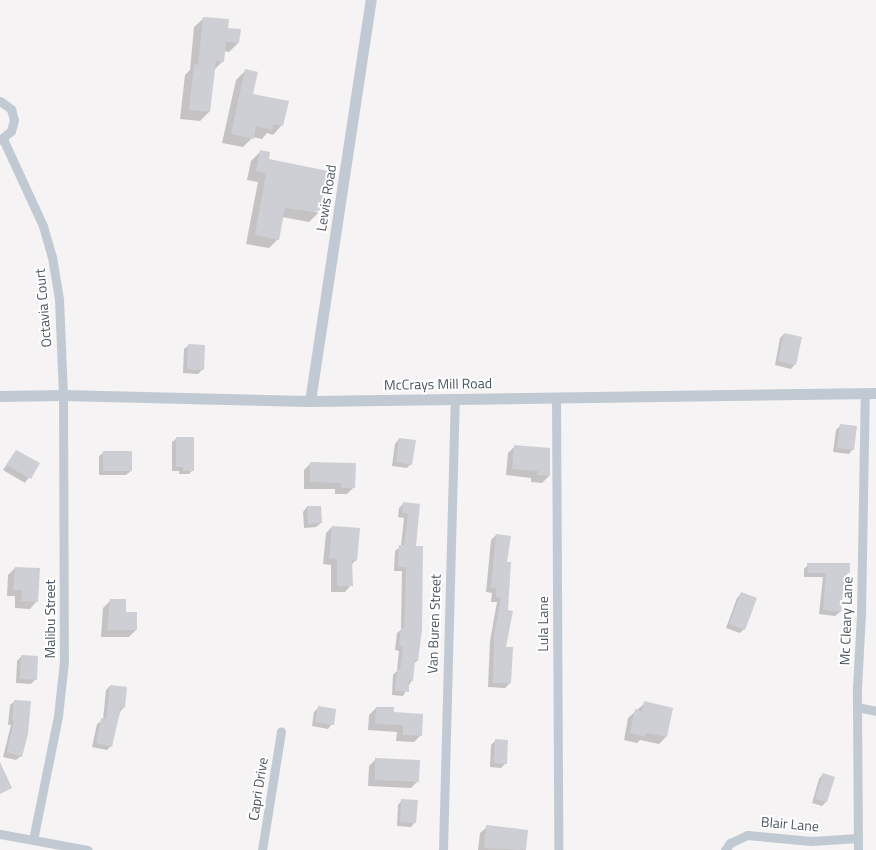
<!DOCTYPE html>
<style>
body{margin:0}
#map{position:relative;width:876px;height:850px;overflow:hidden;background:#f5f3f3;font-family:"Titillium Web",sans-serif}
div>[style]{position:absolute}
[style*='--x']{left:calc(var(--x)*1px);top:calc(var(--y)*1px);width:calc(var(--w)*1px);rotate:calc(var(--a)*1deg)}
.shadow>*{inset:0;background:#0003}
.building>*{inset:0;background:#cdcfd5}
.minor>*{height:9px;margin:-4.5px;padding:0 4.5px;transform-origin:4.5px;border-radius:4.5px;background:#c1cad2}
.tertiary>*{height:11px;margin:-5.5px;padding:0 5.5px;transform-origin:5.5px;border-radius:5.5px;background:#c1cad2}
span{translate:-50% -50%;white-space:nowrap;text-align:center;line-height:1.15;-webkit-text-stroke:4px #fff;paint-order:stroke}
.street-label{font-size:14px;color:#4a5661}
</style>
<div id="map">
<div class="shadow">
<div style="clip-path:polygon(204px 18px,227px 29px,238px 43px,229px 52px,224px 51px,223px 61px,214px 70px,209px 112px,200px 121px,180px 119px,185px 75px,190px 70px,194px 27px)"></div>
<div style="clip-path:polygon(245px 71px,252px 95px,282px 125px,273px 135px,267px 133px,262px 139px,253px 137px,243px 147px,222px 143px,236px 80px)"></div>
<div style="clip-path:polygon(260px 152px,318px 213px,309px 222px,282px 217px,278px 239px,269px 248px,246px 244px,258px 182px,247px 180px,251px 161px)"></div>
<div style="clip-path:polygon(784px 334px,795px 364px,791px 369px,775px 365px,780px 338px)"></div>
<div style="clip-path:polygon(189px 345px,202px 370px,198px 374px,183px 373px,184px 349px)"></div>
<div style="clip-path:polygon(840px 426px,853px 449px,849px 454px,833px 452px,836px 430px)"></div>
<div style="clip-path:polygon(177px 438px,193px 470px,189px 474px,179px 474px,179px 471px,172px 471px,172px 442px)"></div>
<div style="clip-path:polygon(399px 439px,411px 464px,407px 468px,392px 466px,395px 444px)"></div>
<div style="clip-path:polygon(515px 446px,549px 449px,549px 476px,542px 483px,531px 482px,531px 478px,506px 475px,508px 453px)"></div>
<div style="clip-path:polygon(16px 451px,38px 464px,25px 483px,3px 470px)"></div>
<div style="clip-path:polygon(104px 452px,131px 471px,126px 475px,99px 475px,99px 456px)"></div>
<div style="clip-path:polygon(311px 463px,354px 487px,347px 494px,335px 494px,335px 489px,304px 489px,304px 470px)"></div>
<div style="clip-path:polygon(404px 503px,419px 505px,414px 547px,417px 661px,413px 664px,412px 680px,403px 696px,392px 695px,393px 675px,397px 671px,399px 651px,395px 650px,397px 633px,401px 630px,402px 571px,394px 571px,395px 551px,401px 546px,404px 518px,398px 517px,399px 508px)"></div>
<div style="clip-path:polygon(307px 507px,321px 523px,316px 527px,304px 528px,303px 512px)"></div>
<div style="clip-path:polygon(332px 527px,356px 560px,351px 565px,351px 585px,345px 592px,331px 592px,331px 565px,323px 564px,326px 533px)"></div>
<div style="clip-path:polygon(496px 535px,505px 563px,505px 648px,510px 683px,505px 688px,488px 687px,490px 641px,497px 602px,491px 602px,492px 593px,486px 592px,491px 540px)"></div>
<div style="clip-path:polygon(808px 565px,849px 572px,844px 577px,840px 612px,835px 616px,819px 614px,823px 577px,804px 577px,804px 569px)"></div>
<div style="clip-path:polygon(15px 568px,36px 602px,30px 609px,15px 608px,15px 596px,7px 596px,8px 575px)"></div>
<div style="clip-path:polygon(741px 594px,744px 629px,740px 633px,726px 628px,737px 598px)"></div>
<div style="clip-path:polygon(110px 601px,125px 614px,136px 630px,129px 637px,101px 637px,103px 608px)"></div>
<div style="clip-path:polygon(21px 657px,35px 680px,31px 684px,16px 683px,17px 661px)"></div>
<div style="clip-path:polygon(110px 686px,124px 707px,120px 712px,111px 746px,107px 750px,92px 747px,97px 724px,103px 720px,106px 690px)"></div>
<div style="clip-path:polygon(15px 701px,21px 756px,16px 760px,3px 757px,11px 725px,8px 725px,10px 705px)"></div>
<div style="clip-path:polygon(645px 703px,672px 709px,666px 737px,659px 744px,640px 740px,637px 743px,624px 740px,628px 718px)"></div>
<div style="clip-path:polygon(318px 708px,332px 724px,328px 729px,312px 726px,314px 712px)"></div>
<div style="clip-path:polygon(376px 708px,393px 713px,421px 735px,414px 742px,396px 741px,397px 732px,368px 730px,369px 715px)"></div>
<div style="clip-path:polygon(496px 740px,506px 763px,501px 768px,490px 767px,491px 745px)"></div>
<div style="clip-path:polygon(376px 759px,418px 781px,411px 788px,368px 786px,369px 766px)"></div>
<div style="clip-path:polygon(823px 774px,834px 778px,826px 802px,822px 806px,812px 803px,819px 779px)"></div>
<div style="clip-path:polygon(402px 800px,415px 822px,411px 827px,397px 826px,398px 805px)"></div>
<div style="clip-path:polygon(487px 827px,527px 831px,525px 850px,478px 850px,480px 833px)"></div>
</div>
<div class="building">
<div style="clip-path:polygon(203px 17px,229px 19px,228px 28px,241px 29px,239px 43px,226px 42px,224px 62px,216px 61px,210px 112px,189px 110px,194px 64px,198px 65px)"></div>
<div style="clip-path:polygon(245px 69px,258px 72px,253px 94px,289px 101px,283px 126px,274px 124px,272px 130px,256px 126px,254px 139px,231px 134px)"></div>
<div style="clip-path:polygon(260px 150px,270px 152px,269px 159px,328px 171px,319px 213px,285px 208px,279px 240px,255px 235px,266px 173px,256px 171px)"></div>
<div style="clip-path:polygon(784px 333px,802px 337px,796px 365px,778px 361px)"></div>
<div style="clip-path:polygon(188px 344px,205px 345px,204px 370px,187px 369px)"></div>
<div style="clip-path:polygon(840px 424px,857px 426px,854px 450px,837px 448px)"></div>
<div style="clip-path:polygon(176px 437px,194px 437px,194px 471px,183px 471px,183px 467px,176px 467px)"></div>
<div style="clip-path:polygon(399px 438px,416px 440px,412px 465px,396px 462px)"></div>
<div style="clip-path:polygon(514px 445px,550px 448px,550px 476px,537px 475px,538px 471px,512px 469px)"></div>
<div style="clip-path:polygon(16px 450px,40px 463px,31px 479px,6px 465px)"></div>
<div style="clip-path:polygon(103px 451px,132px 451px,132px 471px,103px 471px)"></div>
<div style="clip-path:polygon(310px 462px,356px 463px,355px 488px,341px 488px,341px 483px,310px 482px)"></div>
<div style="clip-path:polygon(403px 502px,420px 504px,416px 546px,423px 546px,422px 630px,418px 661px,415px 661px,413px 681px,409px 680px,409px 692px,395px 691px,397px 669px,400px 669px,403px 647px,399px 646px,401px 628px,404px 628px,406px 567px,398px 567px,399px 545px,404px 545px,408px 514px,402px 513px)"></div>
<div style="clip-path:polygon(307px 506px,321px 506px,322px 523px,308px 524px)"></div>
<div style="clip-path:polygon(332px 526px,360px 528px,357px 561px,352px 560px,353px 586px,337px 586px,337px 559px,329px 558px)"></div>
<div style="clip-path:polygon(496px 534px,511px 536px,507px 562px,511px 562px,508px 610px,513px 611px,506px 647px,513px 647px,511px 683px,493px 683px,494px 635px,501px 598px,496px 597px,496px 588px,491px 587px)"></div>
<div style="clip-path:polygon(807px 563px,850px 563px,850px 573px,845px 573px,841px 612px,823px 610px,826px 573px,808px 573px)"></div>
<div style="clip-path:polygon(15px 567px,40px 568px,38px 602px,21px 601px,22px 590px,13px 590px)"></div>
<div style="clip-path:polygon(741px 592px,757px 598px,745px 630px,729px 624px)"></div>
<div style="clip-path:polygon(110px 599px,126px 599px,126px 612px,137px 612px,137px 630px,107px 630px)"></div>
<div style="clip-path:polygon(21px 655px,38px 656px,37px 680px,20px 679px)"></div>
<div style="clip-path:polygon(110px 685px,127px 687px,125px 708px,121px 707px,112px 747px,96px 743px,101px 718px,106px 719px)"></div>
<div style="clip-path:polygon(14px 700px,31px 701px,28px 734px,22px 757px,7px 752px,14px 721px,12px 721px)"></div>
<div style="clip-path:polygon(644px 701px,673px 708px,667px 737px,646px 733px,645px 737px,630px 733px,635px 709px,642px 711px)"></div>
<div style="clip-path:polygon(318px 706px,336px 709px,334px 725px,315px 722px)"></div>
<div style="clip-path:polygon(376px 707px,394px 707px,394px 712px,423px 714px,422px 736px,403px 735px,403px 725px,375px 724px)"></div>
<div style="clip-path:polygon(495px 739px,508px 740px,507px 764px,494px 763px)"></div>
<div style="clip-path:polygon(375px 758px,420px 760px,419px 782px,375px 780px)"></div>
<div style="clip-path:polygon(0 762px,12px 788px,0 794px)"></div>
<div style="clip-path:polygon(823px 773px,835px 777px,827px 802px,815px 799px)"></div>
<div style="clip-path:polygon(401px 799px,418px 800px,416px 823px,400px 822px)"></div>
<div style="clip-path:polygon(486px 825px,528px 830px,526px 850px,484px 848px)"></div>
</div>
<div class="minor">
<div style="--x:0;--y:101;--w:14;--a:36"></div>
<div style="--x:11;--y:109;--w:11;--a:75"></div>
<div style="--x:14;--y:120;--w:11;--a:105"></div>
<div style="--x:11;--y:131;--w:14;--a:141"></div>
<div style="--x:3;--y:139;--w:96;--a:65.3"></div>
<div style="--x:43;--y:226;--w:32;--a:74"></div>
<div style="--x:52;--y:257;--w:43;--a:80.5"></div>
<div style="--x:59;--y:299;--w:96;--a:87.6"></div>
<div style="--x:63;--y:395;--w:266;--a:89.8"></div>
<div style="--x:64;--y:661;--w:55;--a:96.2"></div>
<div style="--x:58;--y:716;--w:126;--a:101.4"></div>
<div style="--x:556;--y:397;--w:453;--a:89.7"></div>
<div style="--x:857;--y:707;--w:19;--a:12"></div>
<div style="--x:0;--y:834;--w:89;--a:10.3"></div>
<div style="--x:262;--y:850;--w:120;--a:-80.9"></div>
<div style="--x:443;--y:850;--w:451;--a:-88.5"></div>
<div style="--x:725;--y:850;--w:9;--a:-54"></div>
<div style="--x:730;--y:843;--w:19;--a:-25"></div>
<div style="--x:747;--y:835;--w:64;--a:5.4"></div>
<div style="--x:811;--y:841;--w:47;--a:-3.7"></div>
<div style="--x:858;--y:850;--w:162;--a:-90.4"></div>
<div style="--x:857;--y:688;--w:75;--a:-86.9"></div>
<div style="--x:861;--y:613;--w:220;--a:-89"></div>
</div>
<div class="tertiary">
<div style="--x:0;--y:396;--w:63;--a:-0.9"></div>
<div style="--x:63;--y:395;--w:247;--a:1.4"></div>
<div style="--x:310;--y:401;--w:566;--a:-0.81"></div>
<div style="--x:310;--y:401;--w:406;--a:-81.4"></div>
</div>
<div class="street-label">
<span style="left:326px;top:198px;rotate:-81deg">Lewis Road</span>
<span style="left:43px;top:308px;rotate:-95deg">Octavia Court</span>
<span style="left:438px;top:384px;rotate:-1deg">McCrays Mill Road</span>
<span style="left:50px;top:619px;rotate:-90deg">Malibu Street</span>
<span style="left:846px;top:621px;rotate:-88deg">Mc Cleary Lane</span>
<span style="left:434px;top:624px;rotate:-88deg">Van Buren Street</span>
<span style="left:543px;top:624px;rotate:-90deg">Lula Lane</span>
<span style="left:258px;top:789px;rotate:-81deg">Capri Drive</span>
<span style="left:790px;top:824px;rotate:5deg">Blair Lane</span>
</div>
</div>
